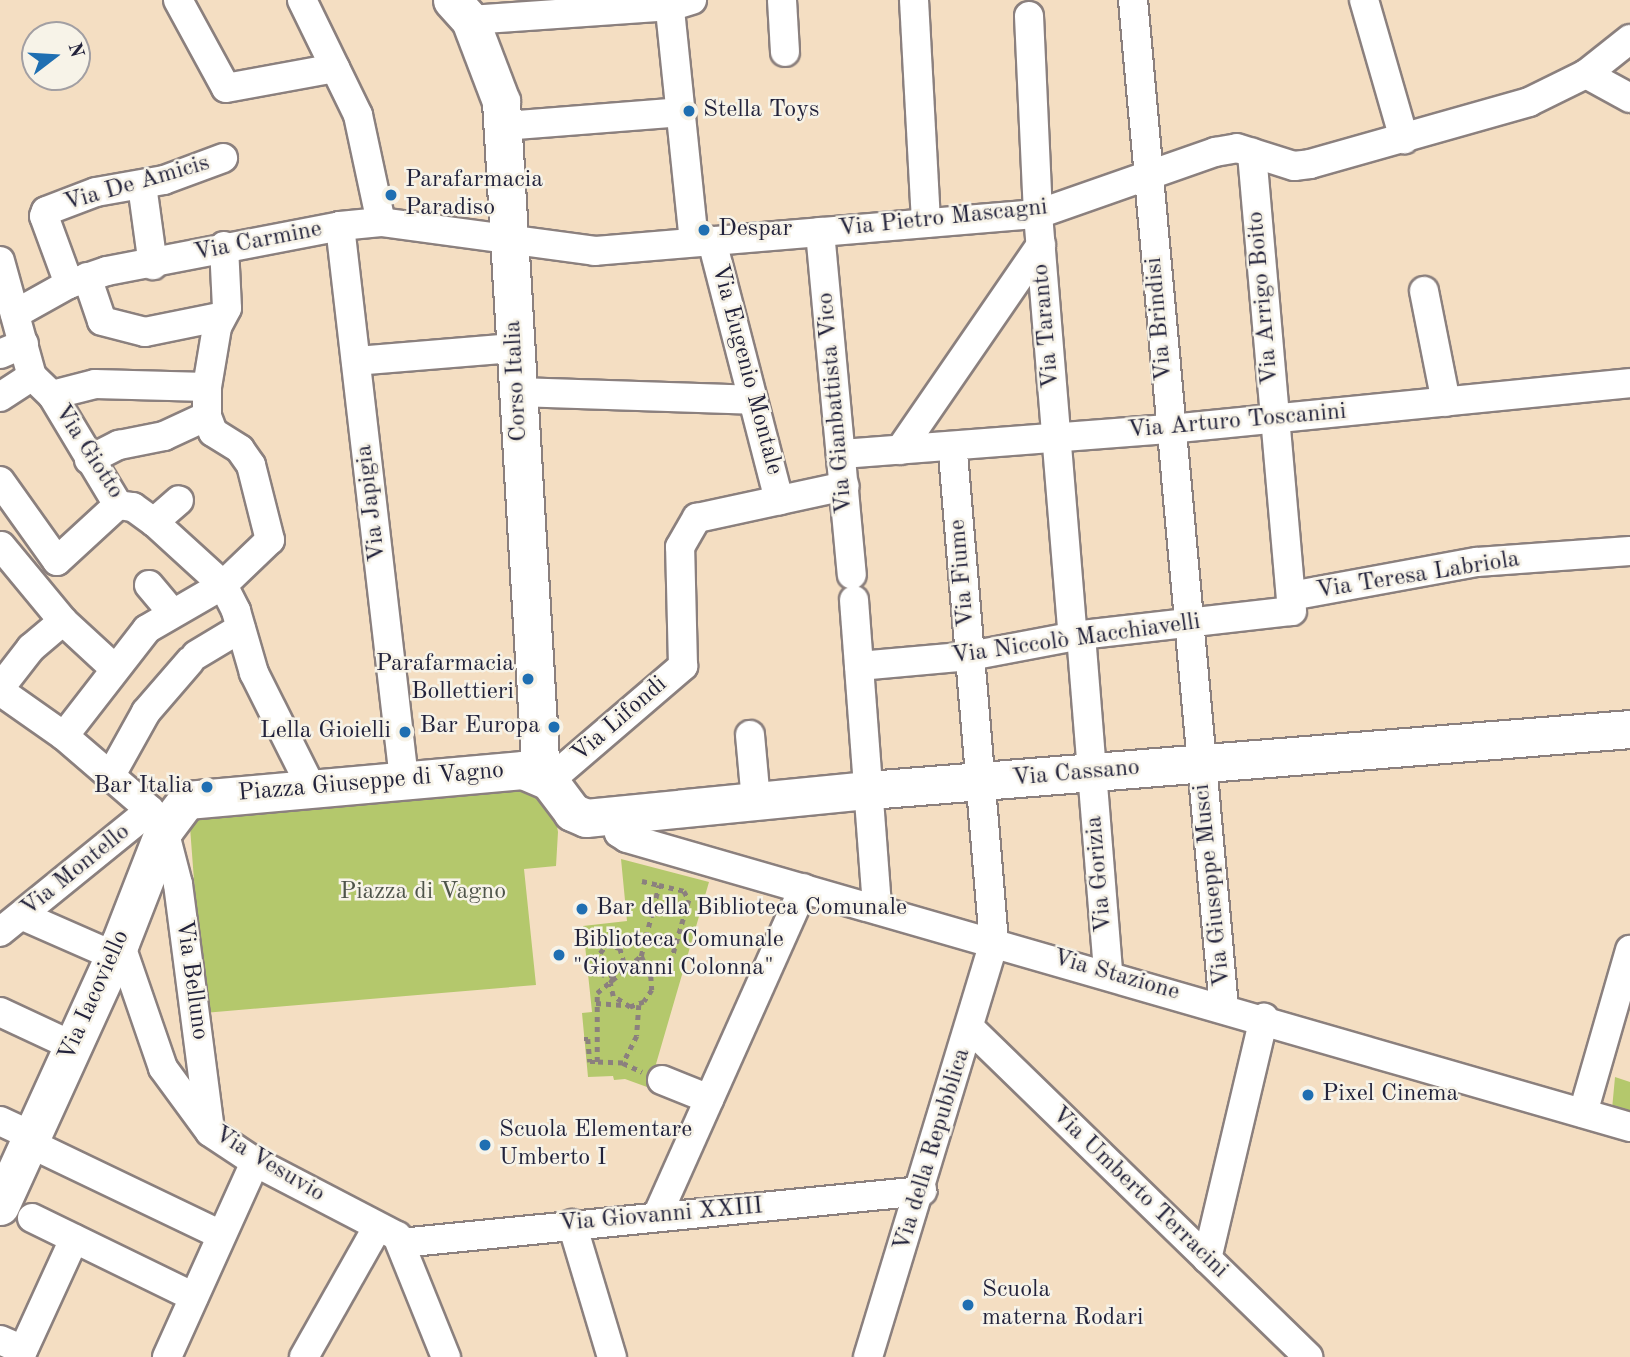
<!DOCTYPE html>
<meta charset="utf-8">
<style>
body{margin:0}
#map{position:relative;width:1630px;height:1357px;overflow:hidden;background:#f4dec2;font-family:"Old Standard TT",serif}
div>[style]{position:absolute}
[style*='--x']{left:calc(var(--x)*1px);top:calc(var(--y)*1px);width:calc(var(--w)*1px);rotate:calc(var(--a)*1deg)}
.green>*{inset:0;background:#b4c86c}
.path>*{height:4.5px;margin-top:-2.25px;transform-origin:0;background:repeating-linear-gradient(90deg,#8b807e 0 5px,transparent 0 10px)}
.roads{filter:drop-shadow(2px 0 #8b807e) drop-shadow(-2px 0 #8b807e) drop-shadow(0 2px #8b807e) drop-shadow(0 -2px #8b807e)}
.minor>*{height:28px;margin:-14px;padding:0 14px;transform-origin:14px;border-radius:14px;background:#fff}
.major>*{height:37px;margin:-18.5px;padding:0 18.5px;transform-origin:18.5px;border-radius:18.5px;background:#fff}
.dots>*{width:19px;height:19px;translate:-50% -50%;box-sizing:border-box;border:4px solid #f7f3e8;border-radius:50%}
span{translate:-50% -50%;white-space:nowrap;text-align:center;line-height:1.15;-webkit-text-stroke:5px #f7f3e8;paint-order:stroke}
.poi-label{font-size:24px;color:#22223b}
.left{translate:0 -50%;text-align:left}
.right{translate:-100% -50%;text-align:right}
.street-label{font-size:24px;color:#22223b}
.park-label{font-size:24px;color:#4e544a}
.north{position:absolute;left:21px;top:21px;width:70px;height:70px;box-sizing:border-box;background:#f7f3e8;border:2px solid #a29fa3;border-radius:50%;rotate:73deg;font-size:19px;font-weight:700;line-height:28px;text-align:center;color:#22223b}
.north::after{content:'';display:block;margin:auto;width:24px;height:32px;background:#1f6fb2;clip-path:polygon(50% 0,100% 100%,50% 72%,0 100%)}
</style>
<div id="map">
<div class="green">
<div style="clip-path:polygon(534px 781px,552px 797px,558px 832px,556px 866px,524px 869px,536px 985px,204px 1013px,189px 814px)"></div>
<div style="clip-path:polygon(621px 859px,709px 882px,656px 1064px,666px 1070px,658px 1091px,625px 1079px,614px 1080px,613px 1076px,588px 1077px,582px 1013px,592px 1012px,583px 926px,627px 921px)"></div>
<div style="clip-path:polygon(1615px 1077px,1630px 1082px,1630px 1114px,1612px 1109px)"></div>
</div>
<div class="path">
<div style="--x:642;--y:881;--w:17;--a:13"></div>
<div style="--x:659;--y:885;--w:26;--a:13"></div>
<div style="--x:684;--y:891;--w:10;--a:61"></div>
<div style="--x:689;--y:900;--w:68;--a:106.3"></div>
<div style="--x:670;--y:965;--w:13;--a:141"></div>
<div style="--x:660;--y:973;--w:13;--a:-167"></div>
<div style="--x:647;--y:970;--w:15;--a:-113"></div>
<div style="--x:641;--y:956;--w:73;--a:-75.8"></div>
<div style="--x:606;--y:945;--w:14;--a:12"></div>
<div style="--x:620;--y:948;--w:18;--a:74"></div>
<div style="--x:625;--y:965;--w:15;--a:4"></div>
<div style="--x:640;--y:966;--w:15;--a:42"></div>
<div style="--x:651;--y:976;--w:14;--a:86"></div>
<div style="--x:652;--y:990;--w:14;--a:124"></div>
<div style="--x:644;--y:1002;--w:15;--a:160"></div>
<div style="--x:630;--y:1007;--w:20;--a:-147"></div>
<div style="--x:613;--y:996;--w:13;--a:-103"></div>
<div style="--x:610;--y:983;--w:8;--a:-60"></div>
<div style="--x:614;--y:976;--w:12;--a:-175"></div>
<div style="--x:602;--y:975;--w:16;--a:-120"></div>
<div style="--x:594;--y:961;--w:20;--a:-53"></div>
<div style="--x:596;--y:1003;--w:27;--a:4"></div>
<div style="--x:639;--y:1005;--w:31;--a:94"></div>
<div style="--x:637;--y:1036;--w:30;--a:117"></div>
<div style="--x:623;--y:1063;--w:26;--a:-178"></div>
<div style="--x:597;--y:1062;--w:69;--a:-90"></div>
<div style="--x:597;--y:993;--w:57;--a:-40.1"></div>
<div style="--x:584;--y:1039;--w:4;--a:0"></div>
<div style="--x:588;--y:1039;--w:23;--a:85"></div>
<div style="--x:590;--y:1062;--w:7;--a:0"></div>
<div style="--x:623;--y:1063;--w:21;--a:25"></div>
</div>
<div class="roads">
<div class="minor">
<div style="--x:178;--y:0;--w:100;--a:61.4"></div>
<div style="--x:226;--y:88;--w:111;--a:-10.4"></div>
<div style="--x:302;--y:0;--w:128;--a:64"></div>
<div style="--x:358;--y:115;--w:109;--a:77.9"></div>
<div style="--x:669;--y:0;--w:243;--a:84.1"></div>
<div style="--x:782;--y:0;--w:52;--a:86.7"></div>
<div style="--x:914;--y:0;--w:223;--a:86.9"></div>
<div style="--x:1133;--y:0;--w:1011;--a:84.84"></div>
<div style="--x:1364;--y:0;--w:145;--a:73.9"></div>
<div style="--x:1029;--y:16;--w:198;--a:87.4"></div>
<div style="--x:1038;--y:214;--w:423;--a:85.3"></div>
<div style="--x:470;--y:20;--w:202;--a:-4"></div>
<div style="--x:672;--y:6;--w:21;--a:-17"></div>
<div style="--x:1586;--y:74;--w:50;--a:28.6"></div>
<div style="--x:504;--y:126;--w:178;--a:-4.5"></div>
<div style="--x:142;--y:185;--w:81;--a:82.2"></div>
<div style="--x:340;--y:226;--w:557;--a:83.4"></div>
<div style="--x:820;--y:232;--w:344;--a:84.7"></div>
<div style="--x:712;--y:241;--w:268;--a:75.5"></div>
<div style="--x:0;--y:261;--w:119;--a:74.5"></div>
<div style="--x:32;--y:376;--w:28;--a:44"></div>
<div style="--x:87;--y:277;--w:46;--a:71.2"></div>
<div style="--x:102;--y:321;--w:44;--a:14.3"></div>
<div style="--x:145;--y:332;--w:76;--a:-11.5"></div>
<div style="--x:69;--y:284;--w:72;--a:-110.2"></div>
<div style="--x:44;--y:216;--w:5;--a:-68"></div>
<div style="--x:46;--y:211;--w:53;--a:-20.8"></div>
<div style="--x:96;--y:192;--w:69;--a:-10"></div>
<div style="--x:164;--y:180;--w:63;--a:-20.4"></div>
<div style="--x:1424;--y:291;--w:113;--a:78.8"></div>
<div style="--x:15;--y:314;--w:62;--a:-29.1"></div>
<div style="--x:69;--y:284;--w:40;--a:-18.9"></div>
<div style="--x:107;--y:271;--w:237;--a:-10.9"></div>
<div style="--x:340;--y:226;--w:41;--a:-5.6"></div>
<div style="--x:381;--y:222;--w:216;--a:7.7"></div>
<div style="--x:595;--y:251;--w:445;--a:-4.8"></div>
<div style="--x:1038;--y:214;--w:188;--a:-19.3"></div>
<div style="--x:1215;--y:152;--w:22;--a:-10"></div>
<div style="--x:1237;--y:148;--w:60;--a:17.5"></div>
<div style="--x:1294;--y:166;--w:16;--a:-7"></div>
<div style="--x:1310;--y:164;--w:228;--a:-15.8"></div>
<div style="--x:1529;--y:102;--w:64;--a:-26.2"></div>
<div style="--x:1586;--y:74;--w:56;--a:-38.5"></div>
<div style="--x:0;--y:354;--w:26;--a:-23"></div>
<div style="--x:356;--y:361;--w:159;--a:-4.7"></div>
<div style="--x:516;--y:392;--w:237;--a:1.9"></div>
<div style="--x:52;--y:395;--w:128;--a:59"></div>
<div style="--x:118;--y:505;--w:15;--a:8"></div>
<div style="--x:133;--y:507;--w:26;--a:36"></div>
<div style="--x:154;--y:522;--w:93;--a:42.4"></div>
<div style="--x:223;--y:585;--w:29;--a:63"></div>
<div style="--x:236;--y:611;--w:65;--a:73.8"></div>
<div style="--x:254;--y:673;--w:130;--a:63.4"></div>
<div style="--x:52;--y:395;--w:44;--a:-14.3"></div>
<div style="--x:95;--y:384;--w:112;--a:1.5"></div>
<div style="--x:0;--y:397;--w:38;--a:-33"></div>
<div style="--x:900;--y:450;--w:249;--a:-55.5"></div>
<div style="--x:843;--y:454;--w:328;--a:-4.4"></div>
<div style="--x:1170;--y:429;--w:462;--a:-5.7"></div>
<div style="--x:89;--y:460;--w:34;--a:-27"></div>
<div style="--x:119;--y:445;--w:46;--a:-11.3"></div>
<div style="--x:164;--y:436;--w:47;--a:-24.9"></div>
<div style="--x:0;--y:481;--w:98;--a:54.5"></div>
<div style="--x:57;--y:561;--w:83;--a:-42.6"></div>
<div style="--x:154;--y:522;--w:33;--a:-41"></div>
<div style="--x:1;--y:546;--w:97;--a:50.4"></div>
<div style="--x:63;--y:621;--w:71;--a:42.7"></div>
<div style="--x:149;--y:585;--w:34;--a:50"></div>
<div style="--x:1291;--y:596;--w:189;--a:-10.4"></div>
<div style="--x:1477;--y:562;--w:153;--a:-4.1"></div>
<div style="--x:854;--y:600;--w:310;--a:85.7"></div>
<div style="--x:1081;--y:635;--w:340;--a:85.4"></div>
<div style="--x:196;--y:655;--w:52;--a:-31"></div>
<div style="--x:859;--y:666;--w:111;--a:-5.1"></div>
<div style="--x:970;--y:656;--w:113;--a:-10.7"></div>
<div style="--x:1081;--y:635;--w:212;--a:-6.5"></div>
<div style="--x:1292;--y:611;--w:460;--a:-95"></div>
<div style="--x:0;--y:688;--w:51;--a:-52.2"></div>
<div style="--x:31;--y:648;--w:42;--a:-40.2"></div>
<div style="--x:0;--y:691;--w:78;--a:35.1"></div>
<div style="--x:64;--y:736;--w:113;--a:40.7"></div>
<div style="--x:150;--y:810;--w:24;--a:55"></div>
<div style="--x:164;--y:830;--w:56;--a:75.5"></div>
<div style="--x:178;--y:884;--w:250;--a:82.6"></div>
<div style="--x:750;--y:735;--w:66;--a:84.8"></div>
<div style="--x:64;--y:736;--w:135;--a:-52.2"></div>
<div style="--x:147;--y:629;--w:88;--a:-30.1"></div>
<div style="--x:223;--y:585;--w:65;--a:-43.8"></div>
<div style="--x:270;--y:540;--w:77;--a:-104.2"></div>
<div style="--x:251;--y:465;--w:19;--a:-125"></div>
<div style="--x:240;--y:449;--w:32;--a:-148"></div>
<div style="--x:213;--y:432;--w:17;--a:-111"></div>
<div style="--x:207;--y:416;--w:29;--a:-90"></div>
<div style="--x:207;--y:387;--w:61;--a:-80.5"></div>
<div style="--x:217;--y:327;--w:21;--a:-62"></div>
<div style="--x:227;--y:308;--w:62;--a:-92.8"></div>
<div style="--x:111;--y:775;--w:72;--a:-60.9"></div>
<div style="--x:146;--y:712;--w:67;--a:-49.2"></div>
<div style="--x:549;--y:781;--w:177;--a:-40.6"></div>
<div style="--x:683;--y:666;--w:119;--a:-91.4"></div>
<div style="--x:680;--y:547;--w:34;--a:-60"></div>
<div style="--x:697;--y:518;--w:151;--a:-12.2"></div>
<div style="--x:617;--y:815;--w:18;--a:84"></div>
<div style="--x:619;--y:833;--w:9;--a:32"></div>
<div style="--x:627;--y:838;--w:1044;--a:16.07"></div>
<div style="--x:23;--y:916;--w:99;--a:23.7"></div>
<div style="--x:0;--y:932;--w:193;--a:-39.1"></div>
<div style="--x:120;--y:943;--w:132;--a:71"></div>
<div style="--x:163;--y:1068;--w:79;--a:53.7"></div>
<div style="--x:210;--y:1132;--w:54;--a:33.7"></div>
<div style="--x:255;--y:1162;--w:160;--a:27.5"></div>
<div style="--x:397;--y:1236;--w:131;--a:68"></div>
<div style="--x:0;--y:1012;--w:81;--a:25"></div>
<div style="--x:970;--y:1028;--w:472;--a:44.2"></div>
<div style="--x:662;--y:1080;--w:51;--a:22"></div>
<div style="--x:1583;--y:1113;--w:170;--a:-73.9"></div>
<div style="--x:0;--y:1121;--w:35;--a:25"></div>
<div style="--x:27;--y:1142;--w:215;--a:25.6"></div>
<div style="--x:657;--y:1216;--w:359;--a:-65.9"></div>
<div style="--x:32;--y:1218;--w:180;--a:26"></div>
<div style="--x:572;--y:1224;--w:139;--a:73.3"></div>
<div style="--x:401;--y:1243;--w:524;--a:-5.7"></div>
<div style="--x:1207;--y:1259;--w:248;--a:-76.7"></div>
<div style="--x:0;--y:1340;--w:25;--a:23"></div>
<div style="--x:20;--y:1357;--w:130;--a:-65.4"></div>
<div style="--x:167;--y:1357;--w:214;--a:-65.7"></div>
<div style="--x:304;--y:1357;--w:148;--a:-60.5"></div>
<div style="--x:868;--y:1357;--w:434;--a:-73.1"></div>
<div style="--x:994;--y:942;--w:497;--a:-94.8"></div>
</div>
<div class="major">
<div style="--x:452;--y:0;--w:27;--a:48"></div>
<div style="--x:470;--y:20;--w:87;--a:69.1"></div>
<div style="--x:501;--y:101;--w:676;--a:86.61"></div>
<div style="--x:0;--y:1206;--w:289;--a:-65.5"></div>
<div style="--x:120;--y:943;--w:121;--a:-68.7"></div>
<div style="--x:164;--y:830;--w:38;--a:-53"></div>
<div style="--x:187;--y:800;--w:337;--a:-5.1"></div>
<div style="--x:523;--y:770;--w:28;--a:23"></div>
<div style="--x:549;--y:781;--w:39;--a:53"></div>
<div style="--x:572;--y:812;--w:15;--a:23"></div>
<div style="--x:586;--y:818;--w:284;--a:-5.7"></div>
<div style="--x:869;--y:790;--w:763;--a:-4.58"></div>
</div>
</div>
<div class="dots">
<div style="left:689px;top:111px;background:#1f6fb2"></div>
<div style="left:391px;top:195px;background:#1f6fb2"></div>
<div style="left:704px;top:230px;background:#1f6fb2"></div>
<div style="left:528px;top:679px;background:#1f6fb2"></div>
<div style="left:554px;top:727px;background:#1f6fb2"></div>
<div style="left:405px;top:732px;background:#1f6fb2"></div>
<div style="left:207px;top:787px;background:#1f6fb2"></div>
<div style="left:582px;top:909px;background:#1f6fb2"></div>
<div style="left:559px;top:955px;background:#1f6fb2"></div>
<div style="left:1308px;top:1095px;background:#1f6fb2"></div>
<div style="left:485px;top:1145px;background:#1f6fb2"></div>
<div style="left:968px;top:1305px;background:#1f6fb2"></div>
</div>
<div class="poi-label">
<span class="left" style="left:703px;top:111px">Stella Toys</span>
<span class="left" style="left:405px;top:195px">Parafarmacia<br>Paradiso</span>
<span class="left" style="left:718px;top:230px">Despar</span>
<span class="right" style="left:514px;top:679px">Parafarmacia<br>Bollettieri</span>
<span class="right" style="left:540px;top:727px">Bar Europa</span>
<span class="right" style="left:391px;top:732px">Lella Gioielli</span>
<span class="right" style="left:193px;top:787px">Bar Italia</span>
<span class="left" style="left:596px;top:909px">Bar della Biblioteca Comunale</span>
<span class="left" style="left:573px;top:955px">Biblioteca Comunale<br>"Giovanni Colonna"</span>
<span class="left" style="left:1322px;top:1095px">Pixel Cinema</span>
<span class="left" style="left:499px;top:1145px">Scuola Elementare<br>Umberto I</span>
<span class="left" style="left:982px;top:1305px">Scuola<br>materna Rodari</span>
</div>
<div class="street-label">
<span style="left:137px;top:184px;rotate:-16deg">Via De Amicis</span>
<span style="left:943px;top:219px;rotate:-6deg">Via Pietro Mascagni</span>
<span style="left:258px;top:242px;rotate:-11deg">Via Carmine</span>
<span style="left:1264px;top:298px;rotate:-95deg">Via Arrigo Boito</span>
<span style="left:1160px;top:319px;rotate:-95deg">Via Brindisi</span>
<span style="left:1047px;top:326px;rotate:-95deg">Via Taranto</span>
<span style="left:746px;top:370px;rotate:75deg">Via Eugenio Montale</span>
<span style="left:517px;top:381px;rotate:-93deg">Corso Italia</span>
<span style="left:836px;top:403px;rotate:-95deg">Via Gianbattista Vico</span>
<span style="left:1237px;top:422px;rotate:-5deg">Via Arturo Toscanini</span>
<span style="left:88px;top:452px;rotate:57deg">Via Giotto</span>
<span style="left:372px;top:503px;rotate:-97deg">Via Japigia</span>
<span style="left:963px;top:573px;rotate:-95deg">Via Fiume</span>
<span style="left:1418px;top:576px;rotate:-9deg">Via Teresa Labriola</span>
<span style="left:1076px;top:640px;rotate:-8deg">Via Niccolò Macchiavelli</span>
<span style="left:620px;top:720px;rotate:-41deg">Via Lifondi</span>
<span style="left:1076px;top:774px;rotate:-5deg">Via Cassano</span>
<span style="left:371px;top:783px;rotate:-5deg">Piazza Giuseppe di Vagno</span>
<span style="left:76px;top:871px;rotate:-39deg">Via Montello</span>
<span style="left:1100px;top:874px;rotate:-95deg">Via Gorizia</span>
<span style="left:1213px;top:885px;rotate:-96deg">Via Giuseppe Musci</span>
<span style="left:1116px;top:976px;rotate:16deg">Via Stazione</span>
<span style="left:191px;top:980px;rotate:82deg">Via Belluno</span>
<span style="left:95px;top:996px;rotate:-66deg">Via Iacoviello</span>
<span style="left:933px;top:1150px;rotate:-73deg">Via della Repubblica</span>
<span style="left:269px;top:1165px;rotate:31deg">Via Vesuvio</span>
<span style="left:1139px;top:1193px;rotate:44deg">Via Umberto Terracini</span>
<span style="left:661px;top:1216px;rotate:-5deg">Via Giovanni XXIII</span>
</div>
<div class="park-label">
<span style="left:423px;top:893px">Piazza di Vagno</span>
</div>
<div class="north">N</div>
</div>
